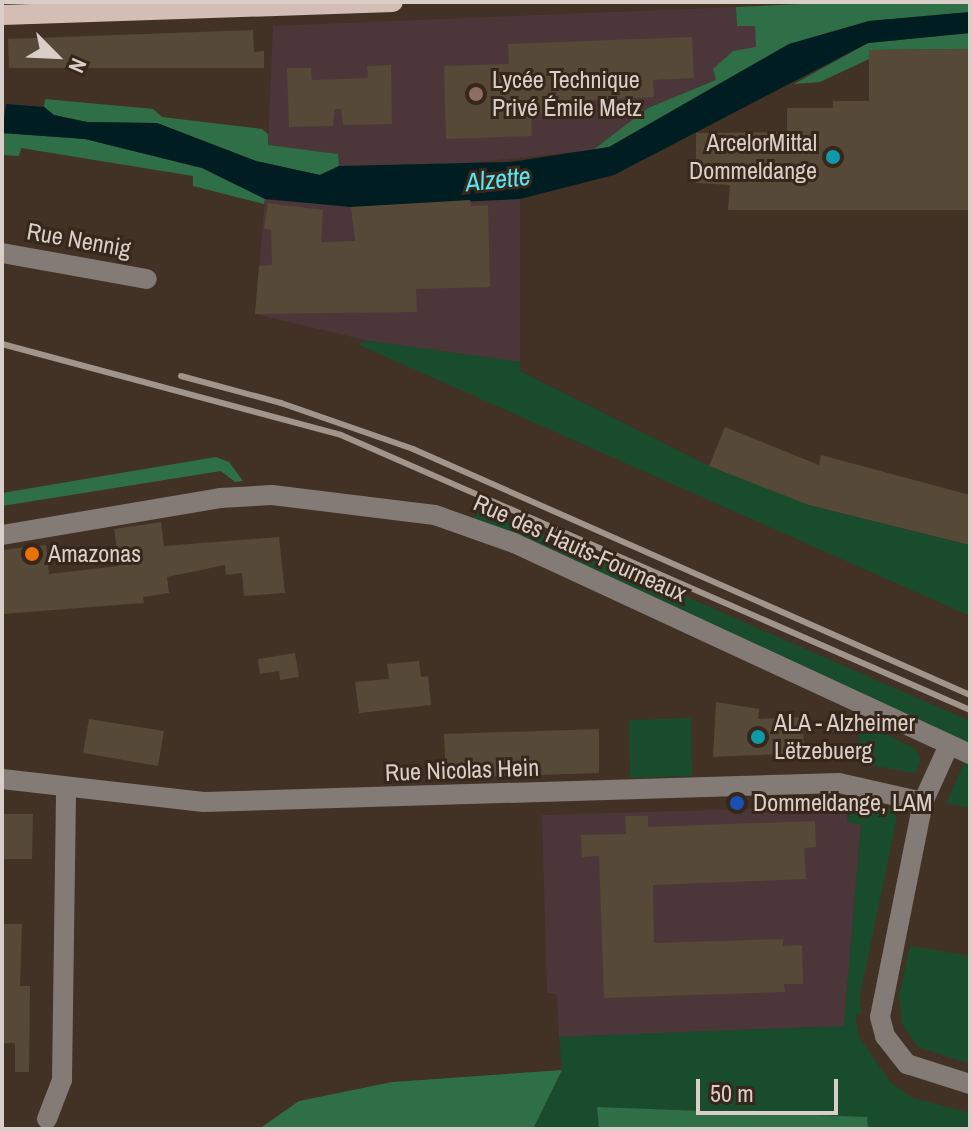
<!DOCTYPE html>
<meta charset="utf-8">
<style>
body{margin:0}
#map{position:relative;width:972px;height:1131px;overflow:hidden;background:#423125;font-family:"Archivo Narrow",sans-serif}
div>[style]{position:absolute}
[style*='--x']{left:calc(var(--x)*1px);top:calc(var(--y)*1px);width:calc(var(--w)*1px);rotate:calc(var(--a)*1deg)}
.education>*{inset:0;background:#4b363a}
.green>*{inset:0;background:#194c2d}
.forest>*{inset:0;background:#2f6f47}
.water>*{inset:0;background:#001e21}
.building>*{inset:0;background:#564938}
.minor>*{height:20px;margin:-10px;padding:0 10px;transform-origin:10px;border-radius:10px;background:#847a76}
.major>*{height:20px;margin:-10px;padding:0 10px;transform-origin:10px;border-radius:10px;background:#d3bdb5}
.rail>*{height:6px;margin:-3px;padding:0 3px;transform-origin:3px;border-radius:3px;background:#a1948b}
.dots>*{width:22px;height:22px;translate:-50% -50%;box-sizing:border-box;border:4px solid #37271b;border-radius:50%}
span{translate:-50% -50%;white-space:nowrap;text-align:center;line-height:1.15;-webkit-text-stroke:6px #37271b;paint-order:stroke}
.poi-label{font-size:24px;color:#dacfc8}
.left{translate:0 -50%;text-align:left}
.right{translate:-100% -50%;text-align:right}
.street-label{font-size:24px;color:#dacfc8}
.water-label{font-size:26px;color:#55e6f7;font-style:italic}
.frame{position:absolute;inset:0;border:4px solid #dacfc8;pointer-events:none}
.north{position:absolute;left:16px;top:16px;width:80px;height:80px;-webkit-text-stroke:6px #37271b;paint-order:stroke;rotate:114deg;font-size:22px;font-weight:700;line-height:32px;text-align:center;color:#dacfc8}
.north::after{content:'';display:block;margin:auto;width:28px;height:36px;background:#dacfc8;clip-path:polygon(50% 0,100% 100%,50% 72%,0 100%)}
.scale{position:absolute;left:696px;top:1079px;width:142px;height:36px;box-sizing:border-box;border:4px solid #dacfc8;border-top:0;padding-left:10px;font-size:24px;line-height:28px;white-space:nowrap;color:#dacfc8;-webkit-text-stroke:6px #37271b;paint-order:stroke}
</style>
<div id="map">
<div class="education">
<div style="clip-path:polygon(736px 7px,737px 26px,755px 26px,757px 47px,717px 80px,648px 108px,593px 150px,423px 168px,339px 166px,337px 154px,268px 145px,273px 26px)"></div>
<div style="clip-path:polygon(265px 199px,351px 207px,520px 199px,520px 362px,369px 341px,255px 314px)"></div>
<div style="clip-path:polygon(848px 806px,847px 822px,861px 824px,844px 1026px,559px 1037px,557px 994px,547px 993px,542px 815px)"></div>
</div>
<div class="green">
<div style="clip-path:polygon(369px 341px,520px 362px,520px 371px,709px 466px,809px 505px,970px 545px,970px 616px,357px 344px)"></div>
<div style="clip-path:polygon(486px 509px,970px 721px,970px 808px,946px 803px,968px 754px,472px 526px,477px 511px)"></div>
<div style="clip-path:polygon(691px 718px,692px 776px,630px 778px,629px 720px)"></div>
<div style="clip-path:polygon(854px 718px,916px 749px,920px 762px,915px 773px,846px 761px,860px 740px)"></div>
<div style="clip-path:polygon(852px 802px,887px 807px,897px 817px,860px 995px,861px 1014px,855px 1015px,859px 1037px,890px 1082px,913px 1098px,970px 1113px,970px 1129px,868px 1129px,866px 1117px,597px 1107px,599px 1129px,533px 1129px,562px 1070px,559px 1037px,844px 1026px,861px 825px,847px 822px)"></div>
<div style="clip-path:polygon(910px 946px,970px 956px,970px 1064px,918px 1047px,902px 1024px,899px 995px)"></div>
</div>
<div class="forest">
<div style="clip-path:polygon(848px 2px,970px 2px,970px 12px,869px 21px,789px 44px,609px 147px,593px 150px,648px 108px,716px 80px,713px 69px,733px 51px,756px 47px,755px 26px,737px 26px,736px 7px)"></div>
<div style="clip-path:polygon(970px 33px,970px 49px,869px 50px,869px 59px,820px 82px,794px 84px,868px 43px)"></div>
<div style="clip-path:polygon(45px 99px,153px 109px,162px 117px,262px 129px,268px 134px,268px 145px,338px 154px,339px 166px,320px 175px,256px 161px,157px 123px,87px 122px,54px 115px,44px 107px)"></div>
<div style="clip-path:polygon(2px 133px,85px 139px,202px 168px,265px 199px,264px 204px,193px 186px,193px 176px,21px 148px,19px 156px,2px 155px)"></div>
<div style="clip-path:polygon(216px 457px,229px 462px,243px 481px,235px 482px,221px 471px,2px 506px,2px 493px)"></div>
<div style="clip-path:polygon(562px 1070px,533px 1129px,259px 1129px,299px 1101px,392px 1082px)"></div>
<div style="clip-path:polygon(597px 1107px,867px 1117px,868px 1129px,599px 1129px)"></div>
</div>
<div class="water">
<div style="clip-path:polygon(970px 12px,970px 33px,868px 43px,614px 175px,520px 199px,351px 207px,265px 199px,202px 168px,85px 139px,2px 133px,6px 104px,44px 107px,54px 115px,87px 122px,157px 123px,256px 161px,320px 175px,339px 166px,510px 162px,609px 147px,789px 44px,869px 21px)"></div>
</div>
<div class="building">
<div style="clip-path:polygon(253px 30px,254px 52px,264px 51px,264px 68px,9px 68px,8px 39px)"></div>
<div style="clip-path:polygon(692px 37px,694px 78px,653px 80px,654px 97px,588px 100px,589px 112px,531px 114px,532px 136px,446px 139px,444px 66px,509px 64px,508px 44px)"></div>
<div style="clip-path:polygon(970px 49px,970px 210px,728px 210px,730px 185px,696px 183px,696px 133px,787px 132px,787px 108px,833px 108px,833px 101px,869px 101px,869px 50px)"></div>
<div style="clip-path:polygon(391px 65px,392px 124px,343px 125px,341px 109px,335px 109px,333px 126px,289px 127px,287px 68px,311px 68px,312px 80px,368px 78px,367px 66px)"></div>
<div style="clip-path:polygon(470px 200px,471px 206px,488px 205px,490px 287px,416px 289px,417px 312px,255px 314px,259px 266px,272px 265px,271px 230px,264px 229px,268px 203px,323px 210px,321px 242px,355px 241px,351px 207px)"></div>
<div style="clip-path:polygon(725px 427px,819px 465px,821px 455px,970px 495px,970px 545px,809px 505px,709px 466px)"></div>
<div style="clip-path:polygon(161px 522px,164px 546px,279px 537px,285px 593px,244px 596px,242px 573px,226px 575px,225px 565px,167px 577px,169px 593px,143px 597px,144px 603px,2px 614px,2px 550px,46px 545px,49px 574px,119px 566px,114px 529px)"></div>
<div style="clip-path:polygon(295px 653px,299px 677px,280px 680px,279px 671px,260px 674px,258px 659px)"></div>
<div style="clip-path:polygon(419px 661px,421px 677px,428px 676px,431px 705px,359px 713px,355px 682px,389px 679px,387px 664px)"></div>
<div style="clip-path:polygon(716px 702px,759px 709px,758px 719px,803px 717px,804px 753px,713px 757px)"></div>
<div style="clip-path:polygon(89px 719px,164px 731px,158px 766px,83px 753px)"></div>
<div style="clip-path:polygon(599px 729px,599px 773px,446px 778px,444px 734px)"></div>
<div style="clip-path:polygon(4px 814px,33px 814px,32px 859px,4px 859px)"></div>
<div style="clip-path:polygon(625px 816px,648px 816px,648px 827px,815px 821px,816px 847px,804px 848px,806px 879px,653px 885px,654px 943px,783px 939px,783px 946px,802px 945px,803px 984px,784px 984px,785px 992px,604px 998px,599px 856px,582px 857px,581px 835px,626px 834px)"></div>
<div style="clip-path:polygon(2px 924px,22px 924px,20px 986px,30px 986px,29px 1072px,15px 1072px,15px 1043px,2px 1043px)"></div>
</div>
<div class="minor">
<div style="--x:2;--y:253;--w:147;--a:10.2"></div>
<div style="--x:2;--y:535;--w:221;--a:-9.6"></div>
<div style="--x:220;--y:498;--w:52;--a:-3.3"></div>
<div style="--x:272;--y:495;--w:164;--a:7"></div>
<div style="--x:435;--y:515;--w:84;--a:19.5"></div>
<div style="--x:514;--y:543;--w:502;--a:24.83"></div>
<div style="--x:949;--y:745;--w:63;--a:114.5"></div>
<div style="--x:923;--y:802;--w:219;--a:101.3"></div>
<div style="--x:880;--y:1017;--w:20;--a:75"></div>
<div style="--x:885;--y:1036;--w:36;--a:52"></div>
<div style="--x:907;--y:1064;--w:66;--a:17.6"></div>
<div style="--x:2;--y:779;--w:203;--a:6.5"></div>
<div style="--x:204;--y:802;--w:635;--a:-1.71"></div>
<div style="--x:839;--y:783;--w:86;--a:12.7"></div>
<div style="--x:47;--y:1119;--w:42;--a:-69"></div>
<div style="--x:62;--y:1080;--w:292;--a:-89.2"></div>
</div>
<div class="major">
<div style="--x:2;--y:15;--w:391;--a:-1.9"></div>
</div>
<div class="rail">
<div style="--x:2;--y:344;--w:351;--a:15"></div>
<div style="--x:341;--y:435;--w:686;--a:23.62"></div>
<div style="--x:181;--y:376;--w:104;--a:15.1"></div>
<div style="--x:281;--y:403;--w:140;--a:19.2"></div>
<div style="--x:413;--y:449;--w:609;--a:23.83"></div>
</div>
<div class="dots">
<div style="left:476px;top:94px;background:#8d6e63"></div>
<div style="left:833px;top:157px;background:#0f9aa8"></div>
<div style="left:32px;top:554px;background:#e8710a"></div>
<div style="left:758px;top:737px;background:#0f9aa8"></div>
<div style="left:737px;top:803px;background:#1a4fb4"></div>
</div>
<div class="poi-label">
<span class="left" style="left:492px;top:94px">Lycée Technique<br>Privé Émile Metz</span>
<span class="right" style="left:817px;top:157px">ArcelorMittal<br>Dommeldange</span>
<span class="left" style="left:48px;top:554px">Amazonas</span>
<span class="left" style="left:774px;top:737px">ALA - Alzheimer<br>Lëtzebuerg</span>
<span class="left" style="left:753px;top:803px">Dommeldange, LAM</span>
</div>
<div class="street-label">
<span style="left:79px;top:240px;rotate:10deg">Rue Nennig</span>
<span style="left:580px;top:548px;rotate:24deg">Rue des Hauts-Fourneaux</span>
<span style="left:462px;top:770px;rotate:-2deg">Rue Nicolas Hein</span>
</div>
<div class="water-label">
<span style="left:498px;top:179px;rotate:-6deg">Alzette</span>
</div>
<div class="frame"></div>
<div class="north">N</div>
<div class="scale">50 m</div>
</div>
